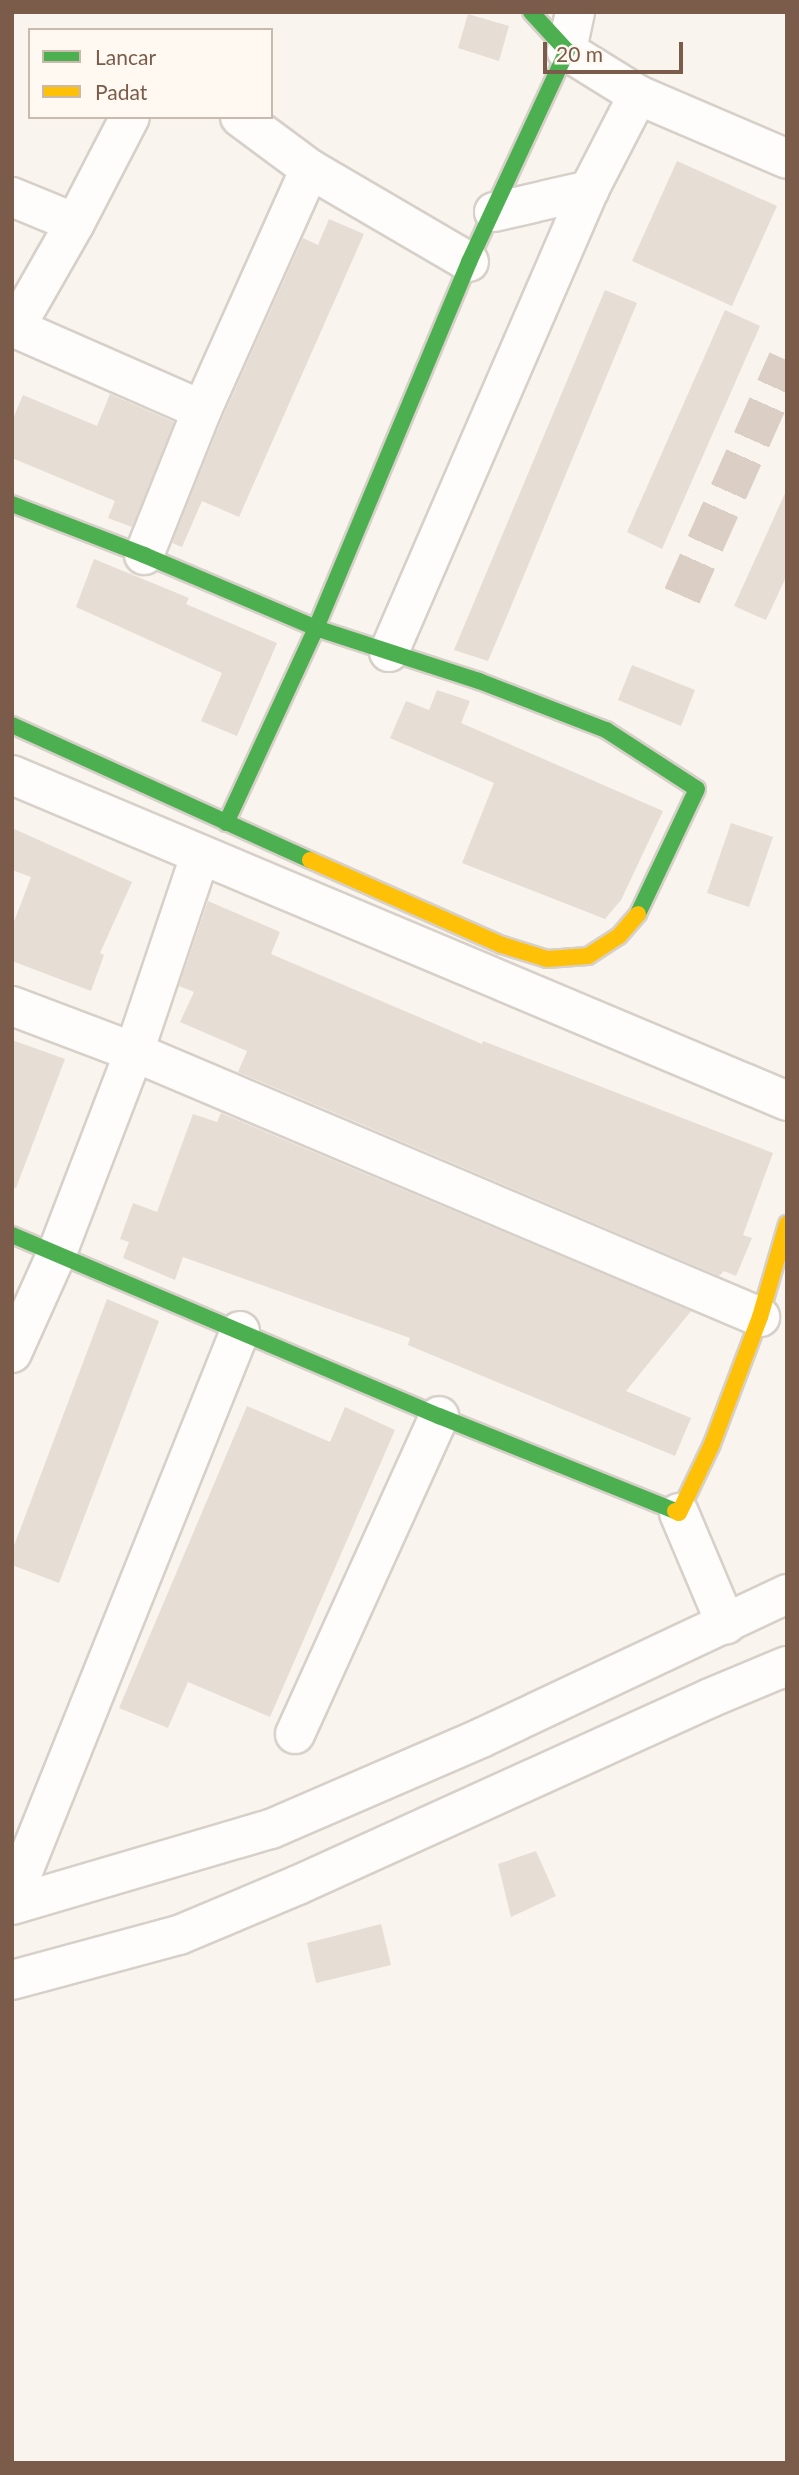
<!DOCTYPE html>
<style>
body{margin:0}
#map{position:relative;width:799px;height:2475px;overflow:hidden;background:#f9f4ee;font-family:Lato,sans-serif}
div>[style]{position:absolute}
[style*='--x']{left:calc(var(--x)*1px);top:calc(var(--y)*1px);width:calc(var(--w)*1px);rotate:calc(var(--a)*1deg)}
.building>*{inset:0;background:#e6ddd5}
.street-tunnel>*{height:38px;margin-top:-19px;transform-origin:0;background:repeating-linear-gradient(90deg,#dacec5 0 38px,transparent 0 57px)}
.roads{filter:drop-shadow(2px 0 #d7d0c9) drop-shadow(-2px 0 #d7d0c9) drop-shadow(0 2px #d7d0c9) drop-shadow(0 -2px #d7d0c9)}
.street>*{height:38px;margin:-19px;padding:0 19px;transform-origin:19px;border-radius:19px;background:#fefdfc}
.fast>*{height:16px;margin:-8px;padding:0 8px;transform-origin:8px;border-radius:8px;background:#4caf50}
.slow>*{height:16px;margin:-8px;padding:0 8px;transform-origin:8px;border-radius:8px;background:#ffc107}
span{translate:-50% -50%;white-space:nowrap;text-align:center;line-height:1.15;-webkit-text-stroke:7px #fff9f1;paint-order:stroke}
.frame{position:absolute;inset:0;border:14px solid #7b5b4a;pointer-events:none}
.legend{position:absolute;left:28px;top:28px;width:245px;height:91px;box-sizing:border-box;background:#fff9f1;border:2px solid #cabaae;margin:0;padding:9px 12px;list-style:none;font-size:21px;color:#7b5b4a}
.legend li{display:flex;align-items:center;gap:14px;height:35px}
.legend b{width:35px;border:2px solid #cabaae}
.scale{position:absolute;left:543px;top:42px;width:140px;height:32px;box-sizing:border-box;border:4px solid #7b5b4a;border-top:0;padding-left:9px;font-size:21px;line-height:24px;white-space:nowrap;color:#7b5b4a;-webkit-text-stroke:5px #fff9f1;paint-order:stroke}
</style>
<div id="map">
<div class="building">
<div style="clip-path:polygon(468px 14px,509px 26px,499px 61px,458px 48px)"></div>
<div style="clip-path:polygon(677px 161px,777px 206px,732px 306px,632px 261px)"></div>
<div style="clip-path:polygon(329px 219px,364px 234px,239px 517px,202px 501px,182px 547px,172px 543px,222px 419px,303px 238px,318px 245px)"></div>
<div style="clip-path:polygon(605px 290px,637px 303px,512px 604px,488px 661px,454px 650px)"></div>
<div style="clip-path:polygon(725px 310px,760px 326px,662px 549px,627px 532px)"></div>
<div style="clip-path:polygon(110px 394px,174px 422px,132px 527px,108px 518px,115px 501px,12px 458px,12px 421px,23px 395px,97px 426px)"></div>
<div style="clip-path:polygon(787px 489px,787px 575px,766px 620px,734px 606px)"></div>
<div style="clip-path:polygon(94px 559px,189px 598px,186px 604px,277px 643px,237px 736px,201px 721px,222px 673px,76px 607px)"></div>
<div style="clip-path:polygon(632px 665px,695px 690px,681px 726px,618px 700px)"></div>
<div style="clip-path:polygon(437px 690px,470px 701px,461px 723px,663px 811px,621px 900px,605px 919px,462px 863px,494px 783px,390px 738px,406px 701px,429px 710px)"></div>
<div style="clip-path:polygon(731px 823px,773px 837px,749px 907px,707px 893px)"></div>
<div style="clip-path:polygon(12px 828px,132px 882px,100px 953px,104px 955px,91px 991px,12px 961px,12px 927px,31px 877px,12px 870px)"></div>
<div style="clip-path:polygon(208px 901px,280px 932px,271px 954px,482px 1044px,483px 1041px,773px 1153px,743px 1235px,752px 1238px,736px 1276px,724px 1271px,719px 1276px,238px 1072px,247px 1051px,180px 1022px,194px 992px,179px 986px)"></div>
<div style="clip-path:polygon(12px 1040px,65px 1059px,16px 1188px,12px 1187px)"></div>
<div style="clip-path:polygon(221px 1113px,691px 1311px,626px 1391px,691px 1418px,675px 1456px,408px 1345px,410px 1338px,183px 1257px,175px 1280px,123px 1258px,129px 1242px,120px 1239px,133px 1203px,157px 1212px,193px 1114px,217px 1122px)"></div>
<div style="clip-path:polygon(107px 1299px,159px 1321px,59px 1583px,12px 1565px,12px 1551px)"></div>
<div style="clip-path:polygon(247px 1406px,330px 1442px,345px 1407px,395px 1430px,270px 1717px,188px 1682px,168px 1728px,119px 1708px)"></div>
<div style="clip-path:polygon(536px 1851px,556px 1896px,511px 1917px,498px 1864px)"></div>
<div style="clip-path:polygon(381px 1924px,391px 1965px,316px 1983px,307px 1943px)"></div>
</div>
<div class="street-tunnel">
<div style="--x:682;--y:596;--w:258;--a:-66"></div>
</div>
<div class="roads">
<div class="street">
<div style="--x:575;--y:12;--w:40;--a:102"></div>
<div style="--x:567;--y:51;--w:84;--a:31.8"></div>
<div style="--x:638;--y:95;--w:162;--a:23.2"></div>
<div style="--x:240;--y:117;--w:87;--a:36.6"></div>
<div style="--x:310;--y:169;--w:184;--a:30.3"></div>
<div style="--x:12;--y:197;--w:68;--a:22.4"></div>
<div style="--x:75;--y:223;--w:119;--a:-62.6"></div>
<div style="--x:494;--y:212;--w:98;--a:-13"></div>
<div style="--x:75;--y:223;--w:121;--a:119.7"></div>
<div style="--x:15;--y:328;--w:204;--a:23.7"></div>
<div style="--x:144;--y:555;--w:156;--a:-68.2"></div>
<div style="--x:202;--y:410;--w:264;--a:-65.9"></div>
<div style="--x:389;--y:652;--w:503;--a:-66.59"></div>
<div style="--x:589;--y:190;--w:107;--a:-62.7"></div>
<div style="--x:12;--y:775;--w:841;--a:22.81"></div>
<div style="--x:12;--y:1006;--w:130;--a:20.7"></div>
<div style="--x:134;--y:1052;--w:680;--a:22.94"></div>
<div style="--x:12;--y:1353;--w:110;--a:-65.8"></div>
<div style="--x:57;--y:1253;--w:215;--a:-69"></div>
<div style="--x:134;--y:1052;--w:207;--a:-71.4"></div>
<div style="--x:679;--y:1513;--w:121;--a:67.1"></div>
<div style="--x:295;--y:1734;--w:349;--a:-65.6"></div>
<div style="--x:12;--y:1899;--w:612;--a:-68.13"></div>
<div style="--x:12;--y:1905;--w:270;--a:-16.4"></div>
<div style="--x:271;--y:1829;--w:229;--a:-23.4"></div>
<div style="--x:481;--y:1738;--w:338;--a:-25.2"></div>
<div style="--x:12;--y:1980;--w:173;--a:-15.1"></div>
<div style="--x:179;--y:1935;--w:129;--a:-22.8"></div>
<div style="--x:298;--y:1885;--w:452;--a:-24.4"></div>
<div style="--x:710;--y:1698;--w:83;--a:-22.6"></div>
</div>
<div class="fast">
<div style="--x:12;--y:504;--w:142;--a:21.1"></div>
<div style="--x:144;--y:555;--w:187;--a:23"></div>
<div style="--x:316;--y:628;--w:171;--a:18"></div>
<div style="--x:479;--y:681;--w:136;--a:21.1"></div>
<div style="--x:606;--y:730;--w:108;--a:33"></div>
<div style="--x:697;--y:789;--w:138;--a:115.3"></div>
<div style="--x:12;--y:725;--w:327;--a:24.4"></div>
<div style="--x:226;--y:823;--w:215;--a:-65.2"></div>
<div style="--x:316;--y:628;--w:397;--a:-67.3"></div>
<div style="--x:469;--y:262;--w:233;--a:-65.1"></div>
<div style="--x:567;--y:51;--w:53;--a:-132.7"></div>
<div style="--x:12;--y:1235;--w:464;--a:23"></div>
<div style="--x:439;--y:1416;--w:254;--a:21.9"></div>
</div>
<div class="slow">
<div style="--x:310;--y:860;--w:210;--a:23.9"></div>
<div style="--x:502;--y:945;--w:47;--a:17.3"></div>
<div style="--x:547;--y:959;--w:41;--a:-4.2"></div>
<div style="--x:588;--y:956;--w:37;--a:-33"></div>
<div style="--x:619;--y:936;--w:29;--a:-49"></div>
<div style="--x:675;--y:1511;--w:4;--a:27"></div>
<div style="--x:679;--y:1513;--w:76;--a:-64.4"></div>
<div style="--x:712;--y:1444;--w:136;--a:-69.3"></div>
<div style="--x:760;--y:1317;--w:97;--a:-73.8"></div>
</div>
</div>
<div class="frame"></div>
<ul class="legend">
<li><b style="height:9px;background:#4caf50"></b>Lancar</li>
<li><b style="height:9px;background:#ffc107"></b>Padat</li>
</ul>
<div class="scale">20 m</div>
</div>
